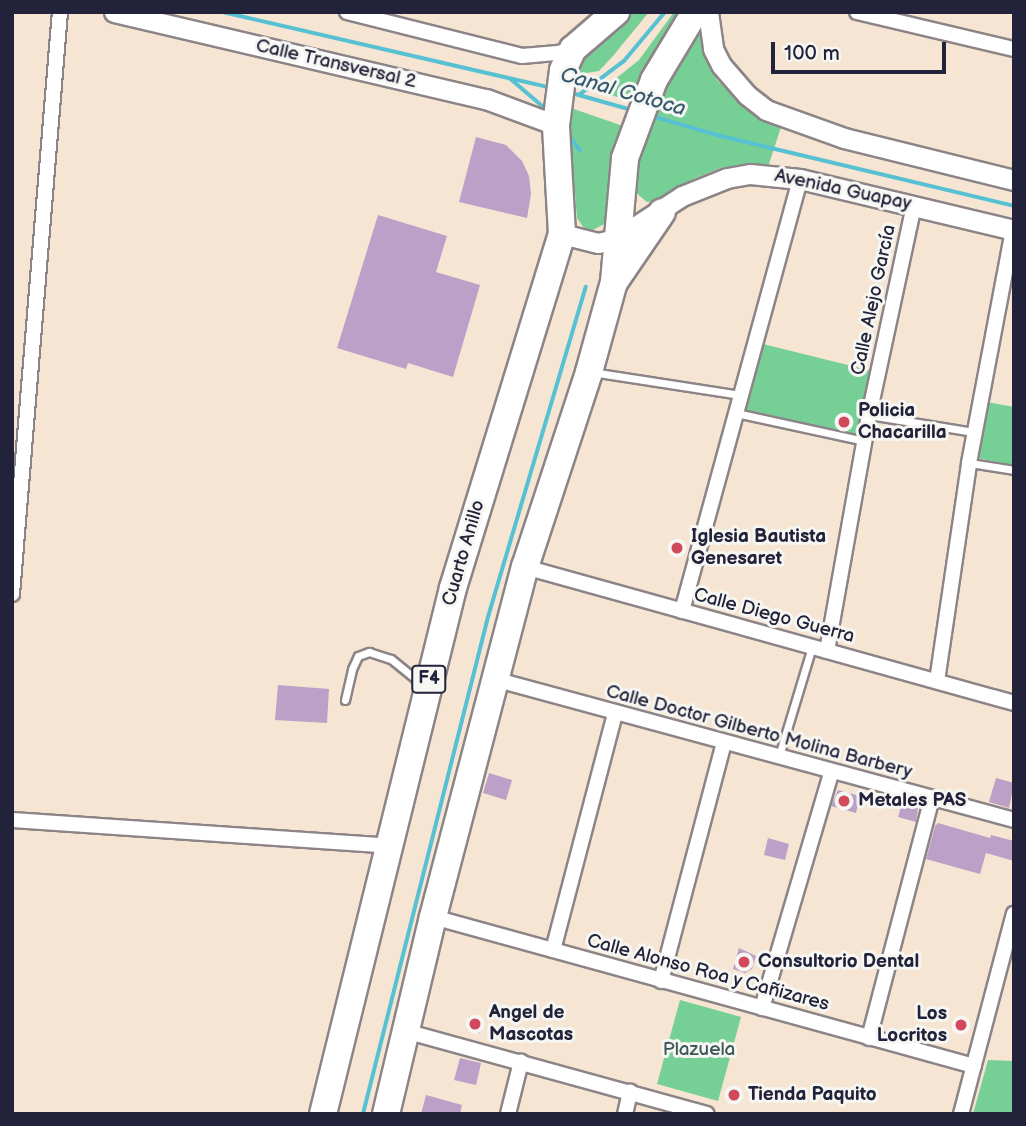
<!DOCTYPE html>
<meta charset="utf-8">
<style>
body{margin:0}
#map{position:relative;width:1026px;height:1126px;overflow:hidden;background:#f5e5d2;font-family:"Balsamiq Sans",sans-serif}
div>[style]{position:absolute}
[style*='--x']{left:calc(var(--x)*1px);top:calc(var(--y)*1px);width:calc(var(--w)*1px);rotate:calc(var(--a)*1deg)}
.green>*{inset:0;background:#76d096}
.stream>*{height:3.5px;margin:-1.75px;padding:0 1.75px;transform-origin:1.75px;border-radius:1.75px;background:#57c1d3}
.building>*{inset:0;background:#bca0c7}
.roads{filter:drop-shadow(2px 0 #8c8486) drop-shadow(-2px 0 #8c8486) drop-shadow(0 2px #8c8486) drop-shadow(0 -2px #8c8486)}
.lane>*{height:7px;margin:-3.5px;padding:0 3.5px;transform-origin:3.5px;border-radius:3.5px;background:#fff}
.street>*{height:14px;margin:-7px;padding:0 7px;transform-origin:7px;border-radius:7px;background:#fff}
.secondary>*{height:19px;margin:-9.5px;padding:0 9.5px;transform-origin:9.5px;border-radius:9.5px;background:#fff}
.highway>*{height:26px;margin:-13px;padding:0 13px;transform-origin:13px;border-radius:13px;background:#fff}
.dots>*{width:19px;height:19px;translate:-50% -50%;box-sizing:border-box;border:4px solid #f6f6f2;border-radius:50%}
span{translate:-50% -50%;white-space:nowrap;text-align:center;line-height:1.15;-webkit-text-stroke:6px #f6f6f2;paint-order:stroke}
.shield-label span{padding:2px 5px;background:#f6f6f2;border:2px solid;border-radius:5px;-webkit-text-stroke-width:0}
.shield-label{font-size:18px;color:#22223b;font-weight:700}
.street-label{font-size:19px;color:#22223b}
.poi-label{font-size:19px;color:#22223b;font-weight:700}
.left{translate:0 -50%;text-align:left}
.right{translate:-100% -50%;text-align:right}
.park-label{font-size:19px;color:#3b5656}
.water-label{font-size:21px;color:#355a70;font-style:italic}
.frame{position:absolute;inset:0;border:14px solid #22223b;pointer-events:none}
.scale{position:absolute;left:771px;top:42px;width:175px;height:32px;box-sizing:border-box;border:4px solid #22223b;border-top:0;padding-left:9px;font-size:21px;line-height:24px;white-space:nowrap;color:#22223b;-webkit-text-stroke:5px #f6f6f2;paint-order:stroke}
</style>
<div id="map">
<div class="green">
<div style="clip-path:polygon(634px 12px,649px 12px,613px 56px,599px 71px,574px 75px,590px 47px)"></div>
<div style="clip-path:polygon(674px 12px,684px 12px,637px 102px,599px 92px,639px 60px)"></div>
<div style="clip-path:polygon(700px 22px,703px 53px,717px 80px,737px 100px,781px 127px,768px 167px,723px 167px,691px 180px,661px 200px,647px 202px,635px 192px,632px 166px,657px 95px)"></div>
<div style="clip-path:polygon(568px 107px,626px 127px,608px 222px,591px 231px,584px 228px,577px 218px)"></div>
<div style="clip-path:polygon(759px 343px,872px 371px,860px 436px,742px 410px)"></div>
<div style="clip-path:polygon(987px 402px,1014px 407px,1014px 465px,977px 458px)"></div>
<div style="clip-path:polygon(680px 1000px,741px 1017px,718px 1101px,657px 1084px)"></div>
<div style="clip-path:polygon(988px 1060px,1014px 1061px,1014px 1114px,973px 1114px)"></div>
</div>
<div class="stream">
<div style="--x:223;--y:12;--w:337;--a:13"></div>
<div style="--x:511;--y:79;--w:48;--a:40.7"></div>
<div style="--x:572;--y:93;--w:62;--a:15.8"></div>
<div style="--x:579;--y:95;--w:56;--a:-37.1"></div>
<div style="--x:624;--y:61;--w:64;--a:-50.1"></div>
<div style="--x:652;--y:116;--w:72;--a:16.2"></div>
<div style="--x:721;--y:136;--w:301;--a:13.4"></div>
<div style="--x:568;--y:134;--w:20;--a:53"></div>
<div style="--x:363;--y:1114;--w:512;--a:-75.88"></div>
<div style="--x:488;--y:617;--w:344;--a:-73.5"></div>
</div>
<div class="building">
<div style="clip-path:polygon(476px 137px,506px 145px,522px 161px,529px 176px,531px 194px,527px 218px,459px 202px)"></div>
<div style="clip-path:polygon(378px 215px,447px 236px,436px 272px,480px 285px,453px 377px,408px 363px,406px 369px,337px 348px)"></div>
<div style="clip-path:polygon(278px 685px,329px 689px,327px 723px,275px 720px)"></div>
<div style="clip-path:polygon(489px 773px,512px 780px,506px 800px,483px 793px)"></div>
<div style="clip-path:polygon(996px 778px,1014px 783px,1009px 808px,989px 802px)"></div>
<div style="clip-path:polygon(838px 790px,860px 796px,856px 813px,831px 806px)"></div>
<div style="clip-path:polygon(901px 807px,918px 808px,916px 822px,898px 817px)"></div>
<div style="clip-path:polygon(938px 823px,990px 838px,991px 835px,1014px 841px,1014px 861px,986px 853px,980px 874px,926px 859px,935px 826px)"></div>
<div style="clip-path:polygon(768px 838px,789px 844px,785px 860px,764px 855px)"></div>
<div style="clip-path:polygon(739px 948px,756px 956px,752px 969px,745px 973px,733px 969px)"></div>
<div style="clip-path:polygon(469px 1016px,483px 1020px,480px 1033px,466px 1029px)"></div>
<div style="clip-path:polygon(460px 1058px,481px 1063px,476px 1085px,454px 1080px)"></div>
<div style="clip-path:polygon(426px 1095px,462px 1105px,460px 1114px,421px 1114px)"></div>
</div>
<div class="roads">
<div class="lane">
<div style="--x:592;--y:372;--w:150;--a:8.8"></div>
<div style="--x:736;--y:413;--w:131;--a:12.3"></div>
<div style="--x:869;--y:415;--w:106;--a:9.2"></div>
<div style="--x:970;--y:463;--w:45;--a:9"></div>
<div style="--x:345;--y:700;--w:32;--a:-77"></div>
<div style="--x:352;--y:669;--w:14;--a:-65"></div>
<div style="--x:358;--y:656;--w:12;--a:-20"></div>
<div style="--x:369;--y:652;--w:23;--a:18"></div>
<div style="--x:391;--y:659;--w:41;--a:39.1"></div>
<div style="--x:779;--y:756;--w:114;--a:-73.2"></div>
</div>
<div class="street">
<div style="--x:347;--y:12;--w:180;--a:14.1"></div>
<div style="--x:522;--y:56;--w:36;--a:-5"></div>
<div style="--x:558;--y:53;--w:16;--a:-15"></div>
<div style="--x:857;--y:12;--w:161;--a:13.3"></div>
<div style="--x:525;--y:567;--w:508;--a:15.54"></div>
<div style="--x:12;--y:594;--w:584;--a:-85.29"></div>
<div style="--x:682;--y:611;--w:448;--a:-74.7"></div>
<div style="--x:827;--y:651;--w:240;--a:-79.9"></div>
<div style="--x:869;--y:415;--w:215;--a:-77.9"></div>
<div style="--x:494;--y:679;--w:539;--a:15.17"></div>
<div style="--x:937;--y:681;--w:220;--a:-81.6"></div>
<div style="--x:969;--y:463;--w:237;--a:-79.3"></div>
<div style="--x:12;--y:820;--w:379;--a:3.9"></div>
<div style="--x:433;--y:917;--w:561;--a:15.4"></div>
<div style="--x:553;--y:950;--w:245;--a:-75.3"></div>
<div style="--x:661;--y:981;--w:246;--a:-75.2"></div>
<div style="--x:762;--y:1008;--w:245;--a:-73.6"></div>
<div style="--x:405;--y:1031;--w:313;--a:15.4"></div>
<div style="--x:869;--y:1038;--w:248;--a:-75.3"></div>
<div style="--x:508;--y:1114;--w:54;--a:-76"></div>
<div style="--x:625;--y:1114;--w:23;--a:-77"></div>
<div style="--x:961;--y:1114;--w:207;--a:-75.2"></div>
</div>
<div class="secondary">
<div style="--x:114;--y:12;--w:382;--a:13.2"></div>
<div style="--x:486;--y:99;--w:75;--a:20.4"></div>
<div style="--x:708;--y:12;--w:37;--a:82"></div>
<div style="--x:713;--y:49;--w:18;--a:63"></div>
<div style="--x:721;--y:65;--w:40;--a:49"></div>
<div style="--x:747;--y:95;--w:24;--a:38"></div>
<div style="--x:766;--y:110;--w:83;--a:19.7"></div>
<div style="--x:844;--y:138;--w:175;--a:13.9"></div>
<div style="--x:562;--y:234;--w:37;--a:14"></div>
<div style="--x:598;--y:243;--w:18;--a:-13"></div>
<div style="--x:616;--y:239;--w:79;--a:-33.1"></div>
<div style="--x:682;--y:196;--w:48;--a:-21.8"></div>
<div style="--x:727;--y:178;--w:23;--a:-10"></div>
<div style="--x:750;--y:174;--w:50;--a:5.7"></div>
<div style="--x:800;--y:179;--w:220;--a:13.4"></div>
</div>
<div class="highway">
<div style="--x:615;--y:281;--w:83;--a:-55.7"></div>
<div style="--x:323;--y:1114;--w:542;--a:-76.12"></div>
<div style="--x:453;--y:588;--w:370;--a:-72.9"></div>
<div style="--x:562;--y:234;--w:109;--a:-93.2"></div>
<div style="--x:556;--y:125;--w:55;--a:-82.7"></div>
<div style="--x:563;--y:70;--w:23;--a:-65"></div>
<div style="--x:573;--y:49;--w:57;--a:-40.7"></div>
<div style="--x:386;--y:1114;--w:203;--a:-76.6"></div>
<div style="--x:433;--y:917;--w:362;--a:-75.3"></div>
<div style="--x:525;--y:567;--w:205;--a:-71.8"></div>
<div style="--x:589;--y:372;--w:93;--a:-74.5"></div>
<div style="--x:614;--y:282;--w:124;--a:-84.9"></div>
<div style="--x:625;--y:158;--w:83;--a:-69.6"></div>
<div style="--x:654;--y:80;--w:79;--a:-58.9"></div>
</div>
</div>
<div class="dots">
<div style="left:844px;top:422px;background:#d1495b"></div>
<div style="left:677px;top:548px;background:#d1495b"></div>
<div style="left:844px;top:801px;background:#d1495b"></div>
<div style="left:744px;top:962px;background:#d1495b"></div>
<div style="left:475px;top:1024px;background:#d1495b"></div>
<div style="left:961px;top:1025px;background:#d1495b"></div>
<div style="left:734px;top:1095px;background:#d1495b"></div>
</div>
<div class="shield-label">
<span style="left:429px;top:679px">F4</span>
</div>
<div class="street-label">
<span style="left:336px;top:64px;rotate:13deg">Calle Transversal 2</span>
<span style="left:843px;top:190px;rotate:12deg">Avenida Guapay</span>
<span style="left:874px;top:300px;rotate:-78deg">Calle Alejo García</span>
<span style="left:464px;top:553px;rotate:-74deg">Cuarto Anillo</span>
<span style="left:774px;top:616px;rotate:15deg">Calle Diego Guerra</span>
<span style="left:759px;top:732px;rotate:15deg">Calle Doctor Gilberto Molina Barbery</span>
<span style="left:708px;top:973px;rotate:15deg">Calle Alonso Roa y Cañizares</span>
</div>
<div class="poi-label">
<span class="left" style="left:858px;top:422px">Policia<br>Chacarilla</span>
<span class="left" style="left:691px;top:548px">Iglesia Bautista<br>Genesaret</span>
<span class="left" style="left:858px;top:801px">Metales PAS</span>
<span class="left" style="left:758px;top:962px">Consultorio Dental</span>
<span class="left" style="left:489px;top:1024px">Angel de<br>Mascotas</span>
<span class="right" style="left:947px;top:1025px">Los<br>Locritos</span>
<span class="left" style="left:748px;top:1095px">Tienda Paquito</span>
</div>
<div class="park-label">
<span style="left:699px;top:1050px">Plazuela</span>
</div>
<div class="water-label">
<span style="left:623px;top:92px;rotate:16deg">Canal Cotoca</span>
</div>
<div class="frame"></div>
<div class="scale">100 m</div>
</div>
